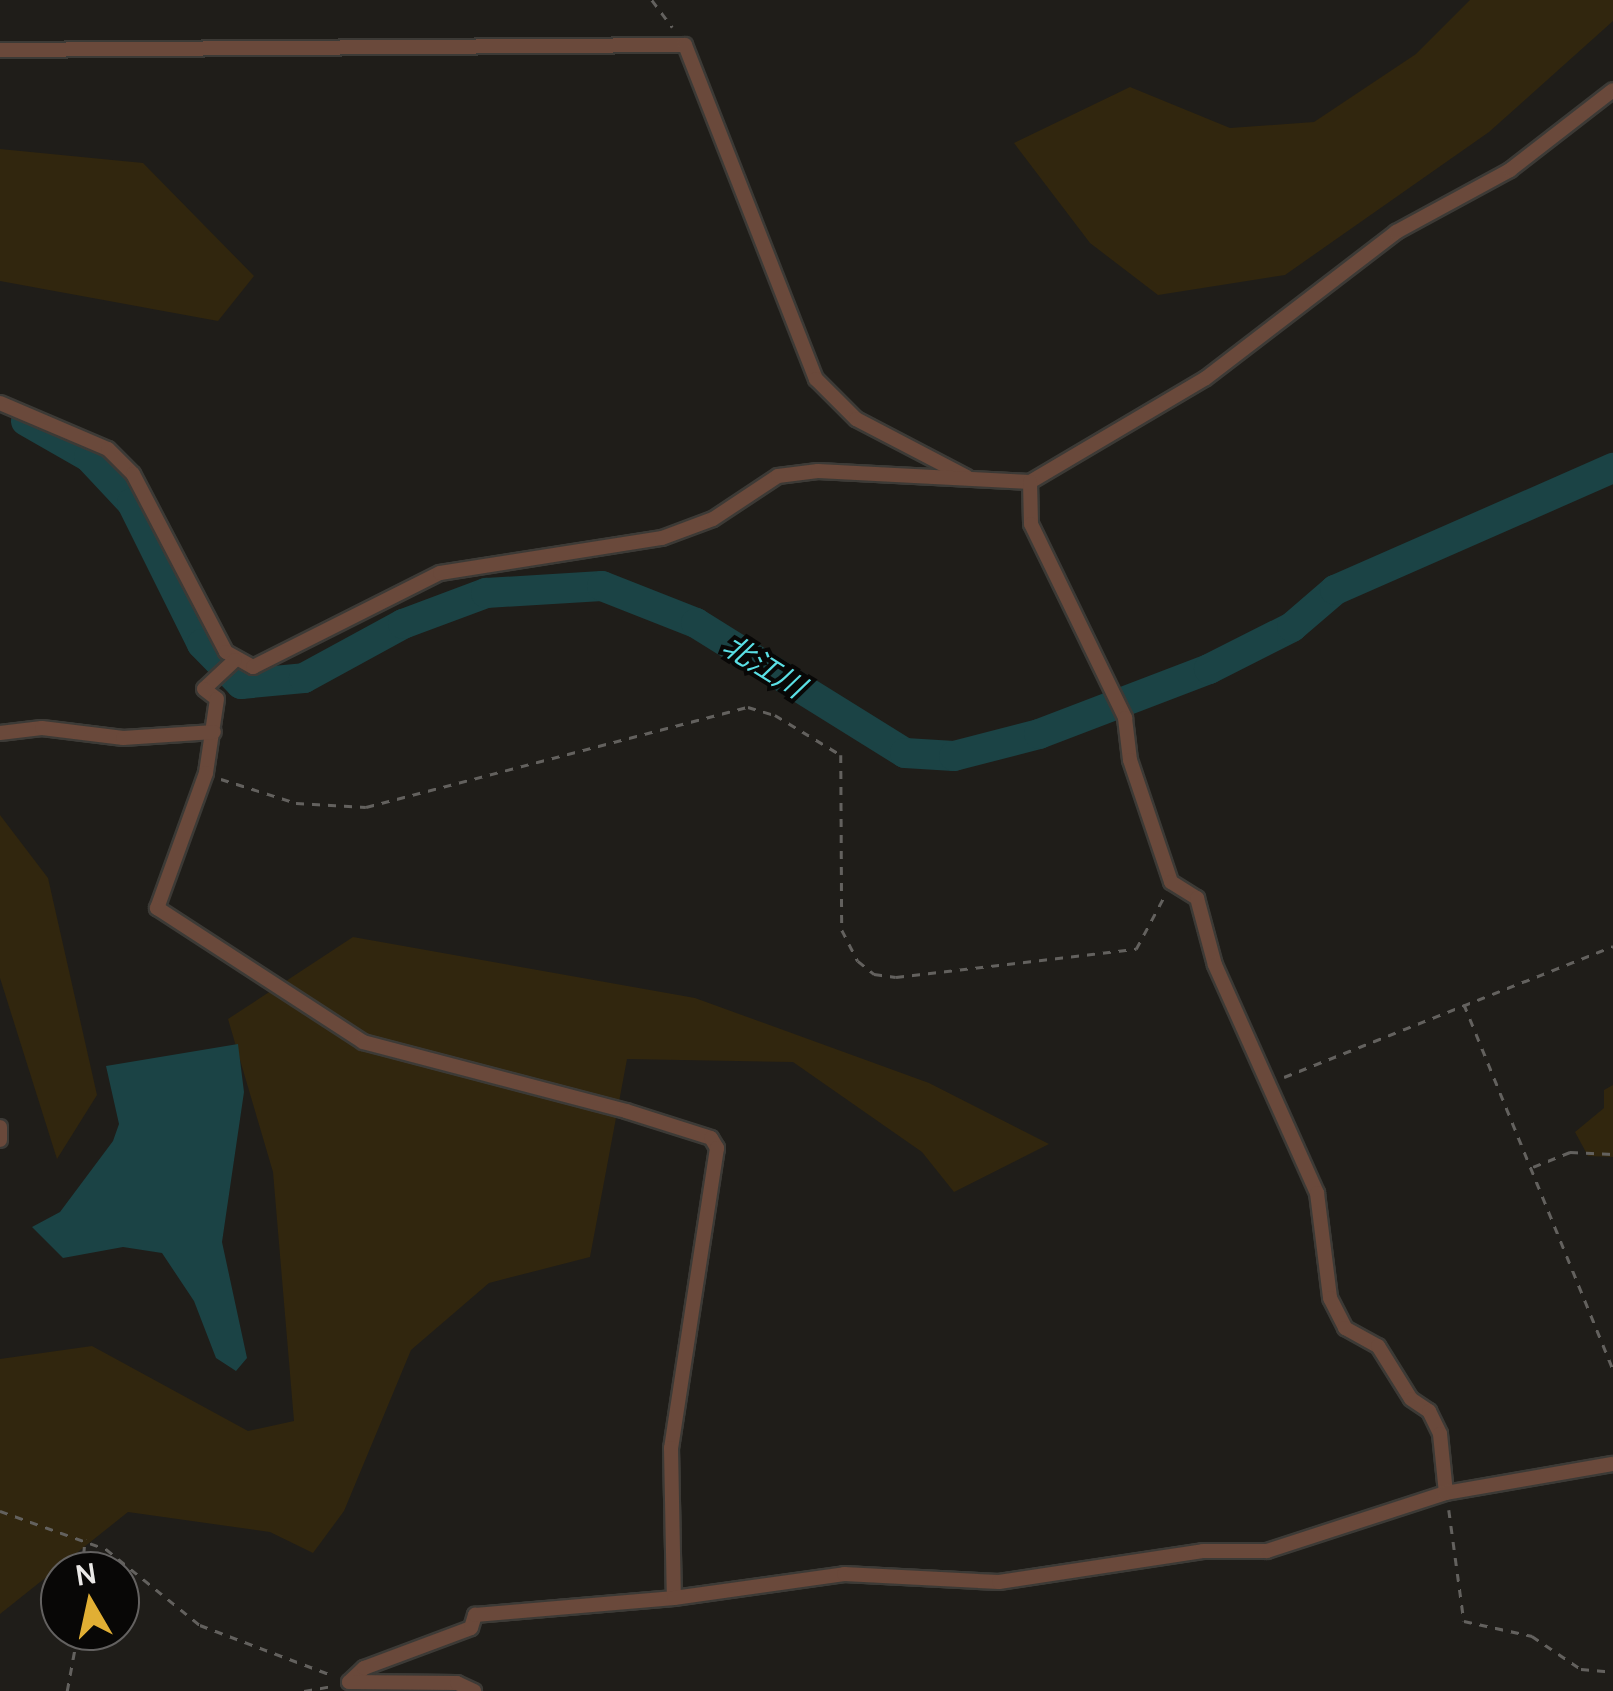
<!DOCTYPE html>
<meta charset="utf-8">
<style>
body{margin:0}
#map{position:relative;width:1613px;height:1691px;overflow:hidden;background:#1f1d19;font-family:Manrope,"Noto Sans JP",sans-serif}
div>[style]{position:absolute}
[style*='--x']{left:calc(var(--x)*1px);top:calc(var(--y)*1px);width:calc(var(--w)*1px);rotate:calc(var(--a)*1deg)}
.green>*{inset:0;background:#31260e}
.water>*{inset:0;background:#1b4345}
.river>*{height:30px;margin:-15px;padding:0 15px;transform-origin:15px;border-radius:15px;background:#1b4345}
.path>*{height:2.5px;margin-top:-1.25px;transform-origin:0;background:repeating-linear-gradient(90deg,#63615e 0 8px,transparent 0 16px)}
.roads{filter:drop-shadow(2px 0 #3c3a36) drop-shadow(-2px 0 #3c3a36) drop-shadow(0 2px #3c3a36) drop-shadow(0 -2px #3c3a36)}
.minor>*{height:14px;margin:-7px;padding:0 7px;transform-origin:7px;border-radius:7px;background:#6a493b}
span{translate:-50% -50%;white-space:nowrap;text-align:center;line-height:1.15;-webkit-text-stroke:8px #080706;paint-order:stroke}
.water-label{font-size:30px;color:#5adfe5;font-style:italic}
.north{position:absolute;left:40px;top:1551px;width:100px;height:100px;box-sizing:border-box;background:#080706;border:2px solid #636160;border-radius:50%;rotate:351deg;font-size:28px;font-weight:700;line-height:40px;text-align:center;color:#ebe9e7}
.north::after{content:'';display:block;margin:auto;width:35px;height:45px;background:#e1af34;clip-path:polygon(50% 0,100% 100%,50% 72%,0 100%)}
</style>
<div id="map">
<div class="green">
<div style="clip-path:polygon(1470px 0,1613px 0,1613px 21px,1489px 132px,1285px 275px,1158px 295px,1090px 243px,1014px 143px,1130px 87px,1230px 128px,1314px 122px,1416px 54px)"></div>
<div style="clip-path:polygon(0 149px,143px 163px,254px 276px,218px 321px,0 281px)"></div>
<div style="clip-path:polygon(0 815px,48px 878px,97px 1095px,57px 1159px,0 978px)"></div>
<div style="clip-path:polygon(353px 937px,695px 998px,929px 1083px,1049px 1144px,954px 1192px,922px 1152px,793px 1062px,627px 1059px,590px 1257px,489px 1283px,411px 1350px,344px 1511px,313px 1553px,270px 1532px,128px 1512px,0 1614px,0 1359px,92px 1346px,248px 1431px,294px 1421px,273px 1172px,228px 1019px)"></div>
<div style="clip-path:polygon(1613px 1085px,1613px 1157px,1588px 1156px,1575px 1132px,1604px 1108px,1604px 1090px)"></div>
</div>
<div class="water">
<div style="clip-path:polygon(238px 1044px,244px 1092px,222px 1242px,247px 1358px,236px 1371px,216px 1358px,194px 1301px,162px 1253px,123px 1247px,63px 1258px,32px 1227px,60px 1212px,113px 1141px,119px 1124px,106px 1066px)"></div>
</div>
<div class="river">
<div style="--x:26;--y:421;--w:73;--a:29.7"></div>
<div style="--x:89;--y:457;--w:63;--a:46.9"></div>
<div style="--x:132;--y:503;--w:157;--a:63.6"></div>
<div style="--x:202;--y:644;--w:56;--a:45.7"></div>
<div style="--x:241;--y:684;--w:63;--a:-5.4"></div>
<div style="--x:304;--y:678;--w:113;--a:-28.6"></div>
<div style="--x:403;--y:624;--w:89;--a:-20.5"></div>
<div style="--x:486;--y:593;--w:116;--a:-3.5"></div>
<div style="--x:602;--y:586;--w:101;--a:21.5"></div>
<div style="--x:696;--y:623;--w:246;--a:31.9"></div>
<div style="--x:905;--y:753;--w:49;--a:3.5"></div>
<div style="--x:954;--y:756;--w:88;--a:-14.5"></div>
<div style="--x:1039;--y:734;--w:182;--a:-20.9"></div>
<div style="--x:1209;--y:669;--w:93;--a:-26.8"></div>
<div style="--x:1292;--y:627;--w:57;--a:-40.7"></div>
<div style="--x:1335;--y:590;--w:304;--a:-23.7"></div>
</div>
<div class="path">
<div style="--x:652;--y:0;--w:34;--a:53"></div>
<div style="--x:221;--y:779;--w:79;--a:17.7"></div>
<div style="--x:296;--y:803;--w:70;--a:3.3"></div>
<div style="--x:366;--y:807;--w:395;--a:-14.7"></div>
<div style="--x:748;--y:707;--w:28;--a:17"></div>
<div style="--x:775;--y:715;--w:77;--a:31.2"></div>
<div style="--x:841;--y:755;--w:175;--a:89.7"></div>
<div style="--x:842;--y:930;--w:35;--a:63"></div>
<div style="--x:858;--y:961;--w:21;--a:39"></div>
<div style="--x:874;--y:974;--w:22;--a:8"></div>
<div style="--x:896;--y:977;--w:242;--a:-6.7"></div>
<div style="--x:1136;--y:949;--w:61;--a:-61.8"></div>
<div style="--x:1464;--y:1004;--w:394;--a:67.8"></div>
<div style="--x:1284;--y:1077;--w:354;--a:-21.7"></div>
<div style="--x:1533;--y:1167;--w:40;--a:-22"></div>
<div style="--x:1570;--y:1152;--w:43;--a:2.7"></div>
<div style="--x:1449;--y:1510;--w:112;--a:82.3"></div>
<div style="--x:1464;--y:1621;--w:70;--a:12.4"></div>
<div style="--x:1532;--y:1636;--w:59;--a:34"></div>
<div style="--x:1581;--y:1669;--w:32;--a:5"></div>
<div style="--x:0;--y:1511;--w:113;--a:19.7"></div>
<div style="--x:106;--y:1549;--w:121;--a:39"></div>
<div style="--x:200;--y:1625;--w:143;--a:20.8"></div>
<div style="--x:82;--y:1571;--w:32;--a:-85"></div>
<div style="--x:67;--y:1691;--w:61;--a:-79.6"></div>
<div style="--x:304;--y:1691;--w:28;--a:-10"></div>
</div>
<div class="roads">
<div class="minor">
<div style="--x:0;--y:50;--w:685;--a:-0.42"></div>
<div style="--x:685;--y:45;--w:359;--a:68.6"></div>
<div style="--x:816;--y:379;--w:57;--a:45"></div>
<div style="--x:856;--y:419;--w:125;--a:27.6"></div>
<div style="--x:0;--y:403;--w:117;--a:23.1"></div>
<div style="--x:108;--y:449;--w:35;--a:45"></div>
<div style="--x:133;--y:474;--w:201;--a:62.4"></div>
<div style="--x:226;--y:652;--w:31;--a:29"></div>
<div style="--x:253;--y:667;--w:209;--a:-26.7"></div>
<div style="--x:440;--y:573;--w:225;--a:-9"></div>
<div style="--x:662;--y:538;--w:54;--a:-20.4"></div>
<div style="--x:713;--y:519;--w:78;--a:-33.5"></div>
<div style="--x:778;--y:476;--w:40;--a:-7.1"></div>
<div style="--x:818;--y:471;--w:212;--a:3"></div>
<div style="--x:1030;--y:482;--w:204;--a:-30.6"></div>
<div style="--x:1206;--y:378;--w:240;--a:-37.5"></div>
<div style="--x:1396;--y:232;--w:130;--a:-28.5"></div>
<div style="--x:1510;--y:170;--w:130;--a:-37.8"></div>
<div style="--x:1030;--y:482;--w:42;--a:88.6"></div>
<div style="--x:1031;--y:524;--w:216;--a:64.1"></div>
<div style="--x:1125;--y:718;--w:42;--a:83.2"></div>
<div style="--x:1130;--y:760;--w:129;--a:71.4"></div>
<div style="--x:1171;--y:882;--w:31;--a:32"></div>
<div style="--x:1197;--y:898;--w:69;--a:75"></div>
<div style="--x:1215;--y:965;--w:250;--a:65.9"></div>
<div style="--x:1317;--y:1193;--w:106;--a:82.9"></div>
<div style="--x:1330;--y:1298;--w:34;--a:63"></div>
<div style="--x:1345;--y:1328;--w:38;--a:29"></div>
<div style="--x:1378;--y:1346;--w:62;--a:58.1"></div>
<div style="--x:1411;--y:1399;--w:22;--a:34"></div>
<div style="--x:1429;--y:1411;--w:25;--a:64"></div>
<div style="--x:1440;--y:1434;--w:59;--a:84.2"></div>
<div style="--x:235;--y:660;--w:42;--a:136.9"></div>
<div style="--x:204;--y:689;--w:16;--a:38"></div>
<div style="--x:217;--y:699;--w:75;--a:98.5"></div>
<div style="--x:206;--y:773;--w:144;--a:109.9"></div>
<div style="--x:157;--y:908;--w:246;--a:33"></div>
<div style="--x:363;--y:1042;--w:272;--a:14.7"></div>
<div style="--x:626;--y:1111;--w:89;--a:17.6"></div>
<div style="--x:711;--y:1138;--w:12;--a:59"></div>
<div style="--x:717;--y:1148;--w:304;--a:98.7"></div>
<div style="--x:671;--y:1448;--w:150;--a:88.9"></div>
<div style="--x:0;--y:733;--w:42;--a:-6.8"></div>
<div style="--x:42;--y:728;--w:82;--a:7"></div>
<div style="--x:123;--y:738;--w:91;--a:-3.8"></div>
<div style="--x:0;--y:1127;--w:13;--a:90"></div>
<div style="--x:349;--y:1682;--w:21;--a:-43"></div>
<div style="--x:364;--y:1668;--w:114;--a:-20.5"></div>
<div style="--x:471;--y:1628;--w:14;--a:-73"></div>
<div style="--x:475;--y:1615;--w:200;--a:-4.9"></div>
<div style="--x:674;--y:1598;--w:172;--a:-8"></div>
<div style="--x:844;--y:1574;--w:155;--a:3"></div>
<div style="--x:999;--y:1582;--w:206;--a:-8.6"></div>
<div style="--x:1203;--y:1551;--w:64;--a:0"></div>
<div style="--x:1267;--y:1551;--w:188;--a:-18"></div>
<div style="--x:1446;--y:1493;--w:169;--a:-9.9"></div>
<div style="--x:349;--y:1682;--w:108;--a:0.5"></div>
<div style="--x:457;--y:1683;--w:19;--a:25"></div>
</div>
</div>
<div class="water-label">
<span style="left:764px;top:666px;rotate:32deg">北江川</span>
</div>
<div class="north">N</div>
</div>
